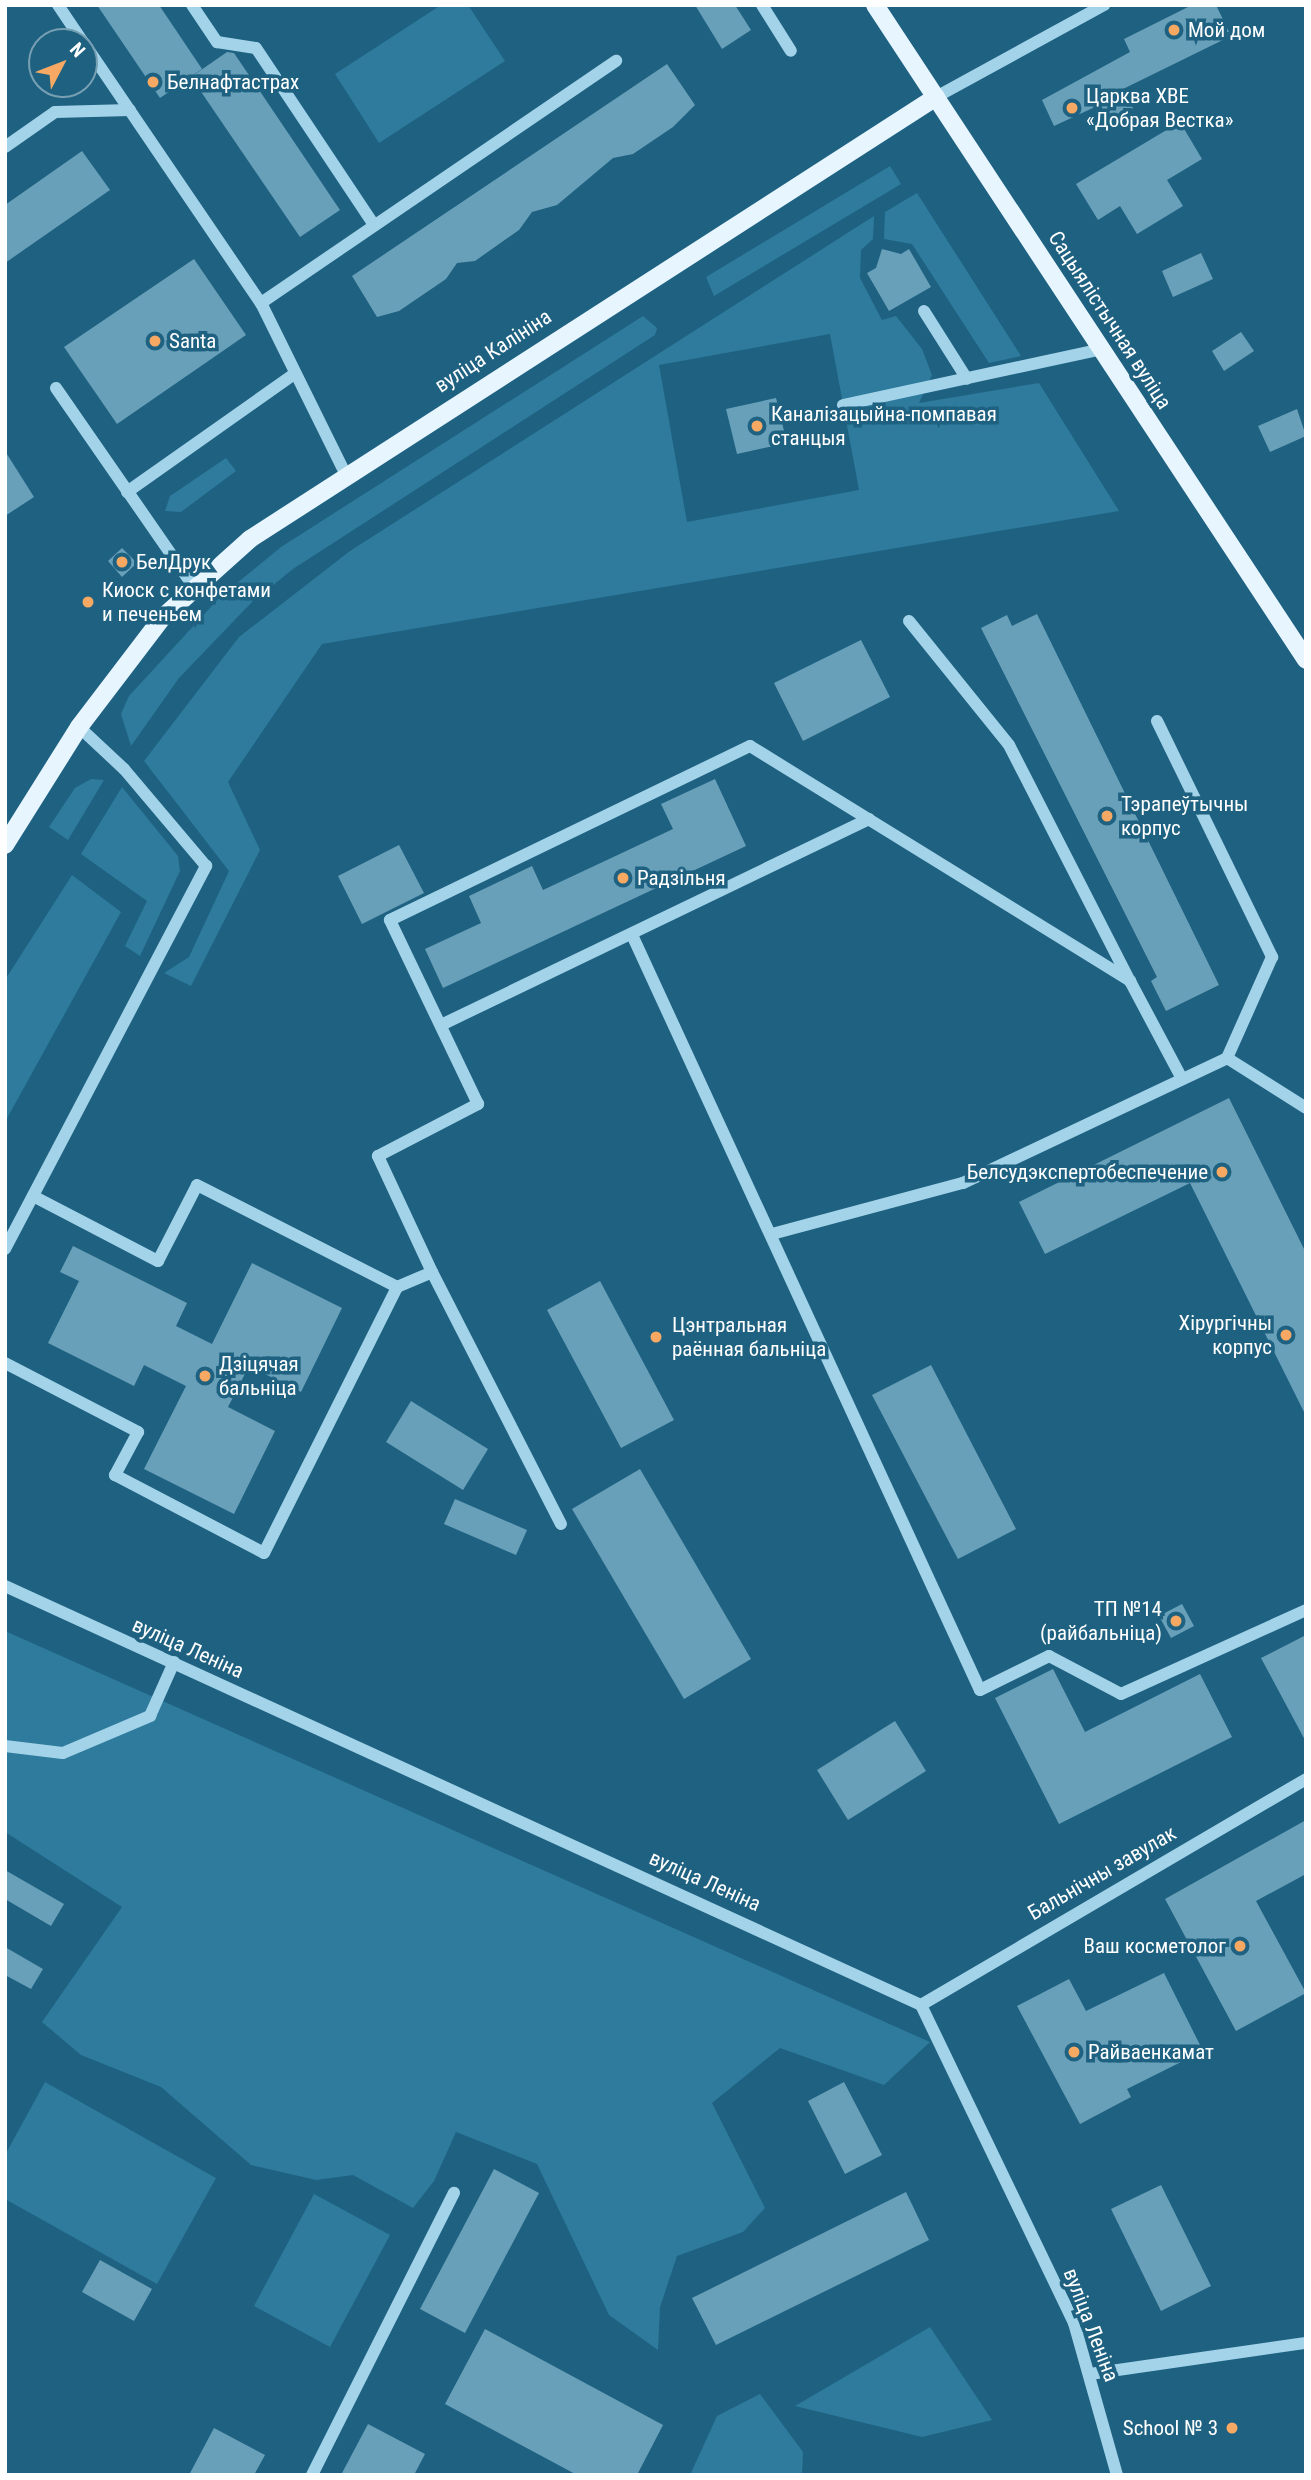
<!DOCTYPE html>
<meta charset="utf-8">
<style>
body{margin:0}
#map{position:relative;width:1311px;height:2480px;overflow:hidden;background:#1e6181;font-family:"Roboto Condensed",sans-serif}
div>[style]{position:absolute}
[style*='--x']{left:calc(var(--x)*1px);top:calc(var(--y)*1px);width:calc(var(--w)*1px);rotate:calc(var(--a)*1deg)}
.green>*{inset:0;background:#2e7b9d}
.building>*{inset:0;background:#69a0b9}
.minor>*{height:12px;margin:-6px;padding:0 6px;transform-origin:6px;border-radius:6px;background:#a3d3e9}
.major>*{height:18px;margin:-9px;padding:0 9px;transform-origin:9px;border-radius:9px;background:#e6f5fe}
.dots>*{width:19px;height:19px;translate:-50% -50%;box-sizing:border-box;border:4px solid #1e6181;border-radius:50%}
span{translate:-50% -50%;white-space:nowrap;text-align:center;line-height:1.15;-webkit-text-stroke:7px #1e6181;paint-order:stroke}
.poi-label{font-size:21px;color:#fff}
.left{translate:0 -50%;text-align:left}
.right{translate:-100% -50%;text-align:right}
.street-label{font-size:21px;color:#fff}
.frame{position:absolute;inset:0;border:7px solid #fff;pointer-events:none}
.north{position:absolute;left:28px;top:28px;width:70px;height:70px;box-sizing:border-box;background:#1e6181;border:2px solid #78a0b3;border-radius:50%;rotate:48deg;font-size:19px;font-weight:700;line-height:28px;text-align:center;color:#fff}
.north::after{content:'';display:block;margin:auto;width:24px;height:32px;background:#f7a963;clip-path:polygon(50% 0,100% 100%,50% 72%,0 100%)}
</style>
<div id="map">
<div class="green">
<div style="clip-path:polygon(441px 5px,468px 5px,505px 61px,379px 143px,335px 74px)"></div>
<div style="clip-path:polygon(890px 166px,901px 184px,714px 296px,706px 277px)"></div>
<div style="clip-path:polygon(917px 193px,1021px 356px,989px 363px,912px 244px,884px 239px,885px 212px)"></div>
<div style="clip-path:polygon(evenodd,874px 216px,873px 239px,861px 250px,860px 278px,882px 320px,896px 316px,922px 349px,932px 375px,919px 403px,1039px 383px,1119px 511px,322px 644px,228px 782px,260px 850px,191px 986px,164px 973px,189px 957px,229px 871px,144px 761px,239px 637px,350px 551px,874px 216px,830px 334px,859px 490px,687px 522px,659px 365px,830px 334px)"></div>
<div style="clip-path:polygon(643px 316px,657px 328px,655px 335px,293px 569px,251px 603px,179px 678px,131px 746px,121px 714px,129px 696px,220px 597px,281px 547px)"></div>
<div style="clip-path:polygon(226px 458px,236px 471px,181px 512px,165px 511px,170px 496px)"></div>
<div style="clip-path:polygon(91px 779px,104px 780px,68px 840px,49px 827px,75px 788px)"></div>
<div style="clip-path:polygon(122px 787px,178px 856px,180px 871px,140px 956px,125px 946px,147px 901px,81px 854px)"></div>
<div style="clip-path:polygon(72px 875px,121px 912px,5px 1122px,5px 980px)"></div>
<div style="clip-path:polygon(5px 1631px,930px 2042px,884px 2085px,780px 2048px,712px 2103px,765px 2208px,743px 2232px,677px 2256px,660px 2307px,658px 2350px,609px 2315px,537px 2164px,456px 2132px,434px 2181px,413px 2208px,353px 2175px,316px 2180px,251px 2165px,161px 2087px,81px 2055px,42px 2022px,122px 1907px,5px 1832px)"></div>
<div style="clip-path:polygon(45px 2082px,216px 2178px,157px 2284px,5px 2199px,5px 2155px)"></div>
<div style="clip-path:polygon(314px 2194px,390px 2235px,330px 2347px,254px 2306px)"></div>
<div style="clip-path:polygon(930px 2327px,992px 2420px,922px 2437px,795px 2406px)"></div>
<div style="clip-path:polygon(760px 2394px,803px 2452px,802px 2475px,690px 2475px,717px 2416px)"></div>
</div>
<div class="building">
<div style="clip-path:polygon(97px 5px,159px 5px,202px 69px,160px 98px)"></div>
<div style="clip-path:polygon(695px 5px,735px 5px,751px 30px,722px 49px)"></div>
<div style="clip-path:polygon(1192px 5px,1216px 5px,1231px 36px,1123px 89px,1133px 108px,1104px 124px,1095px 107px,1054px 126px,1042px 100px,1130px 52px,1124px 39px)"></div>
<div style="clip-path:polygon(227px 52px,234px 53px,340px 210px,300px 237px,191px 77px)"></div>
<div style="clip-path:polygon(667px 64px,695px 105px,673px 127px,633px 154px,613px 158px,557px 205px,532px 212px,519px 230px,475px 261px,457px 263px,446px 279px,399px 311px,377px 317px,352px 276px)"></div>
<div style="clip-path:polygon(1180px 122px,1202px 159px,1167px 180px,1183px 206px,1137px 234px,1120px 206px,1098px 220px,1076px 184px)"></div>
<div style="clip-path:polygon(82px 151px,110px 190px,5px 263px,5px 205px)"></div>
<div style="clip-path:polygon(882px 249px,901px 254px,909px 249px,931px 287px,889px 311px,867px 273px,876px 268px)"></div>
<div style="clip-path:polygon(1201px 253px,1213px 279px,1173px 297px,1162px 271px)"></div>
<div style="clip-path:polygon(194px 259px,246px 335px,117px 424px,64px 347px)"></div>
<div style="clip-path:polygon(1241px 332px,1254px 351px,1224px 371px,1212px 351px)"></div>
<div style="clip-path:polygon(776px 398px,787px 443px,737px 454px,726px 409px)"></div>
<div style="clip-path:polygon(1297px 409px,1306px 436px,1270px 452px,1258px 426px)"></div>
<div style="clip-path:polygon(5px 451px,34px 497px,5px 516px)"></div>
<div style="clip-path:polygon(122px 548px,137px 563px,122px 577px,108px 561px)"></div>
<div style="clip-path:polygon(1037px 614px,1219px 985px,1166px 1011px,1151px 981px,1157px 977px,981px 628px,1007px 615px,1012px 626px)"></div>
<div style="clip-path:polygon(861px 640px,890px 697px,803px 741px,774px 683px)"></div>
<div style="clip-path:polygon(715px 779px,746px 846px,443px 988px,425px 949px,481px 923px,469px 896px,532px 866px,543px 890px,673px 829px,661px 804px)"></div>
<div style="clip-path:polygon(399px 845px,424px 893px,362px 924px,338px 876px)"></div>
<div style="clip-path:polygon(1229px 1098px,1306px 1253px,1306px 1416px,1190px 1183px,1045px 1254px,1019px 1202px)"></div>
<div style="clip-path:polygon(73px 1246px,187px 1303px,176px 1326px,212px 1344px,252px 1263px,342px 1308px,301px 1392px,249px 1366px,228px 1407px,275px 1431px,234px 1514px,144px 1469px,186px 1386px,144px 1365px,134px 1386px,48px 1343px,79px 1281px,60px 1272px)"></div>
<div style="clip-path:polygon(600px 1281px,674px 1420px,621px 1448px,547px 1310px)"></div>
<div style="clip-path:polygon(931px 1365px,1016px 1529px,958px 1559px,872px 1395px)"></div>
<div style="clip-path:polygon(411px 1401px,488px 1449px,463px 1490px,386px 1442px)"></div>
<div style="clip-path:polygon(640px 1469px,751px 1659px,684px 1699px,572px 1509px)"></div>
<div style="clip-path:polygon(455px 1499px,527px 1530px,516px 1555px,444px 1524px)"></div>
<div style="clip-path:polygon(1182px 1604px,1194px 1626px,1171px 1638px,1159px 1616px)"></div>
<div style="clip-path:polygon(1306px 1635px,1306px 1742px,1261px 1658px)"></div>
<div style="clip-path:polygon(1053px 1669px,1085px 1732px,1200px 1674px,1232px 1737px,1059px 1824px,995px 1698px)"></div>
<div style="clip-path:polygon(895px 1721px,926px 1771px,848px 1820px,817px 1770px)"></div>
<div style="clip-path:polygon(1306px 1820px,1306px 1874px,1256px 1901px,1306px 1993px,1236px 2031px,1165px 1899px)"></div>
<div style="clip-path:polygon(5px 1870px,64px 1904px,51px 1926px,5px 1899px)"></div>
<div style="clip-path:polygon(5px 1947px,43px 1969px,31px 1989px,5px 1975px)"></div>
<div style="clip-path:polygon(1164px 1973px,1203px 2051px,1127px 2089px,1131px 2097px,1080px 2124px,1017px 2006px,1069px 1979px,1086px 2011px)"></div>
<div style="clip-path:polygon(844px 2082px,882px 2155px,845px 2174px,808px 2101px)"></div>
<div style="clip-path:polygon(494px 2169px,539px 2193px,465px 2333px,420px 2309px)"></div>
<div style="clip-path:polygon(1161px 2185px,1211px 2286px,1161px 2311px,1111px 2209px)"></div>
<div style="clip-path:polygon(906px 2192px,929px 2240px,716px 2345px,692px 2298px)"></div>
<div style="clip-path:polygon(100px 2260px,152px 2289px,134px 2321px,82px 2292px)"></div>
<div style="clip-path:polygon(485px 2329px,663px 2425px,637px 2475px,577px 2475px,445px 2404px)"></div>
<div style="clip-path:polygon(368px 2424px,425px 2454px,414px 2475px,341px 2475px)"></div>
<div style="clip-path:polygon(214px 2428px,265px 2455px,254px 2475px,189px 2475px)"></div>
</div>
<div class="minor">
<div style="--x:58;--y:5;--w:45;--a:56"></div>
<div style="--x:192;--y:5;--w:45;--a:56"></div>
<div style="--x:217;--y:42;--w:39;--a:9"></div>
<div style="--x:256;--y:48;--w:213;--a:56.3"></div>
<div style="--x:762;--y:5;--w:54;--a:57.8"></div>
<div style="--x:84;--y:43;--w:315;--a:55.8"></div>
<div style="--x:261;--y:303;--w:190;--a:63.7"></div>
<div style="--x:936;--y:97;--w:192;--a:-28.7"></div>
<div style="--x:5;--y:147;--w:61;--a:-35"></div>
<div style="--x:55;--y:112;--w:75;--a:-1.5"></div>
<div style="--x:261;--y:303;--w:430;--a:-34.3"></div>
<div style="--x:924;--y:311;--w:80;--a:57.7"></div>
<div style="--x:56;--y:388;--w:244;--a:55.3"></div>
<div style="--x:843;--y:405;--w:266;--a:-12.2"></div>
<div style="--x:127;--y:492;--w:204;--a:-35.2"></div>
<div style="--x:909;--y:621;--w:159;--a:51.1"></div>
<div style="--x:1009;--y:745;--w:265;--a:62.9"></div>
<div style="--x:1157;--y:721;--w:263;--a:64"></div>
<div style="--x:1272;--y:957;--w:111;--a:114"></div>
<div style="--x:633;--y:937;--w:829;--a:65.26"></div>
<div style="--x:980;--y:1690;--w:77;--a:-26.2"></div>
<div style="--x:1049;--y:1656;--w:81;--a:27.8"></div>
<div style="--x:1121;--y:1694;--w:203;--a:-24.4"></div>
<div style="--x:441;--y:1025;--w:475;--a:-25.7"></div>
<div style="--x:33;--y:1196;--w:141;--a:27.5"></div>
<div style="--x:158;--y:1261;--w:85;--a:-62.8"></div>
<div style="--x:197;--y:1185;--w:225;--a:27"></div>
<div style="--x:772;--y:1234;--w:198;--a:-15"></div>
<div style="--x:963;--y:1183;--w:292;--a:-25.3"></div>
<div style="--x:1227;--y:1058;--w:93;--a:32.3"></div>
<div style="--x:5;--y:1249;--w:433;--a:-62.3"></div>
<div style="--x:206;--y:866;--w:127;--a:-130.2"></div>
<div style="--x:124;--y:769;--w:62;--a:-137"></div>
<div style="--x:432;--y:1272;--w:283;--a:62.9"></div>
<div style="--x:5;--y:1363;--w:150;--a:27.4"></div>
<div style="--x:138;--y:1432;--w:49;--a:118.1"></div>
<div style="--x:115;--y:1475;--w:168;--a:27.6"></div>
<div style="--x:264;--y:1553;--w:297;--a:-63.4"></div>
<div style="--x:397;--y:1287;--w:38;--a:-23"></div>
<div style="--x:432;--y:1272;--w:128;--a:-115"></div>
<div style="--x:378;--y:1156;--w:113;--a:-27.5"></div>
<div style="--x:478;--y:1104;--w:204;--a:-115.6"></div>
<div style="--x:390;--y:920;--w:400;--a:-25.8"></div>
<div style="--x:750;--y:746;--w:447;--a:31.7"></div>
<div style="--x:1130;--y:981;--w:111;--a:62"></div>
<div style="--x:5;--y:1586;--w:1007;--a:24.58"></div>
<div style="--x:921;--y:2005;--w:353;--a:64.3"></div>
<div style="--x:1074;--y:2323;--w:158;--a:74.2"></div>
<div style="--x:5;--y:1746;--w:58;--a:6.9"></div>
<div style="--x:63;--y:1753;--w:95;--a:-23"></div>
<div style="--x:150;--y:1716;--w:59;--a:-66"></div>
<div style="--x:921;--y:2005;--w:446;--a:-30.4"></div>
<div style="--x:1090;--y:2374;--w:218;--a:-8.2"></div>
<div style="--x:312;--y:2475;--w:316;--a:-63.3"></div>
</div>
<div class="major">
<div style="--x:875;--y:5;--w:784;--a:56.65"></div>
<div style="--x:5;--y:845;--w:139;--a:-57.9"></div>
<div style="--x:79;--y:727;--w:137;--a:-52.7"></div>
<div style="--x:162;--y:618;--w:118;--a:-41.9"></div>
<div style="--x:250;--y:539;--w:816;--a:-32.79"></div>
</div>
<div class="dots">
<div style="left:1174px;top:30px;background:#f7a963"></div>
<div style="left:153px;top:82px;background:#f7a963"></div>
<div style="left:1072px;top:108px;background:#f7a963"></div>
<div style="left:155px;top:341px;background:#f7a963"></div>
<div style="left:757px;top:426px;background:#f7a963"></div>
<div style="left:122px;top:562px;background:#f7a963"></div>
<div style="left:88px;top:602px;background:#f7a963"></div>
<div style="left:1107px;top:816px;background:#f7a963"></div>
<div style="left:623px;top:878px;background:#f7a963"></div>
<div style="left:1222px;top:1172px;background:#f7a963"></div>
<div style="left:1286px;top:1335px;background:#f7a963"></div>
<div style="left:656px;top:1337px;background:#f7a963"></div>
<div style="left:205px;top:1376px;background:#f7a963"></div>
<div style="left:1176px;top:1621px;background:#f7a963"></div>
<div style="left:1240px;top:1946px;background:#f7a963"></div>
<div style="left:1074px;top:2052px;background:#f7a963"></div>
<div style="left:1232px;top:2428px;background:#f7a963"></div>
</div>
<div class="poi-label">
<span class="left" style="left:1188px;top:30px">Мой дом</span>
<span class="left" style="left:167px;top:82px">Белнафтастрах</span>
<span class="left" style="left:1086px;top:108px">Царква ХВЕ<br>«Добрая Вестка»</span>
<span class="left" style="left:169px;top:341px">Santa</span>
<span class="left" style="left:771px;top:426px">Каналізацыйна-помпавая<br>станцыя</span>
<span class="left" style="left:136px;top:562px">БелДрук</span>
<span class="left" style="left:102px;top:602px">Киоск с конфетами<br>и печеньем</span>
<span class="left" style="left:1121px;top:816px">Тэрапеўтычны<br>корпус</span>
<span class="left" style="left:637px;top:878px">Радзільня</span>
<span class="right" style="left:1208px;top:1172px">Белсудэкспертобеспечение</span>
<span class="right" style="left:1272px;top:1335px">Хірургічны<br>корпус</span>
<span class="left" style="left:672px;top:1337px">Цэнтральная<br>раённая бальніца</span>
<span class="left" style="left:219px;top:1376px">Дзіцячая<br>бальніца</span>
<span class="right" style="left:1162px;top:1621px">ТП №14<br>(райбальніца)</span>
<span class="right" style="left:1226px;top:1946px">Ваш косметолог</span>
<span class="left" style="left:1088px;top:2052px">Райваенкамат</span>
<span class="right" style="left:1218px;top:2428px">School № 3</span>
</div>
<div class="street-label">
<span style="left:1110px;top:320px;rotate:57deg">Сацыялістычная вуліца</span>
<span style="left:493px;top:351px;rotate:-33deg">вуліца Калініна</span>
<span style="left:188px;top:1648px;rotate:24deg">вуліца Леніна</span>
<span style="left:1102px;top:1873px;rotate:-30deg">Бальнічны завулак</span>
<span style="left:705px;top:1881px;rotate:24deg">вуліца Леніна</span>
<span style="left:1091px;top:2325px;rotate:69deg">вуліца Леніна</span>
</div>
<div class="frame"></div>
<div class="north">N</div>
</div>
